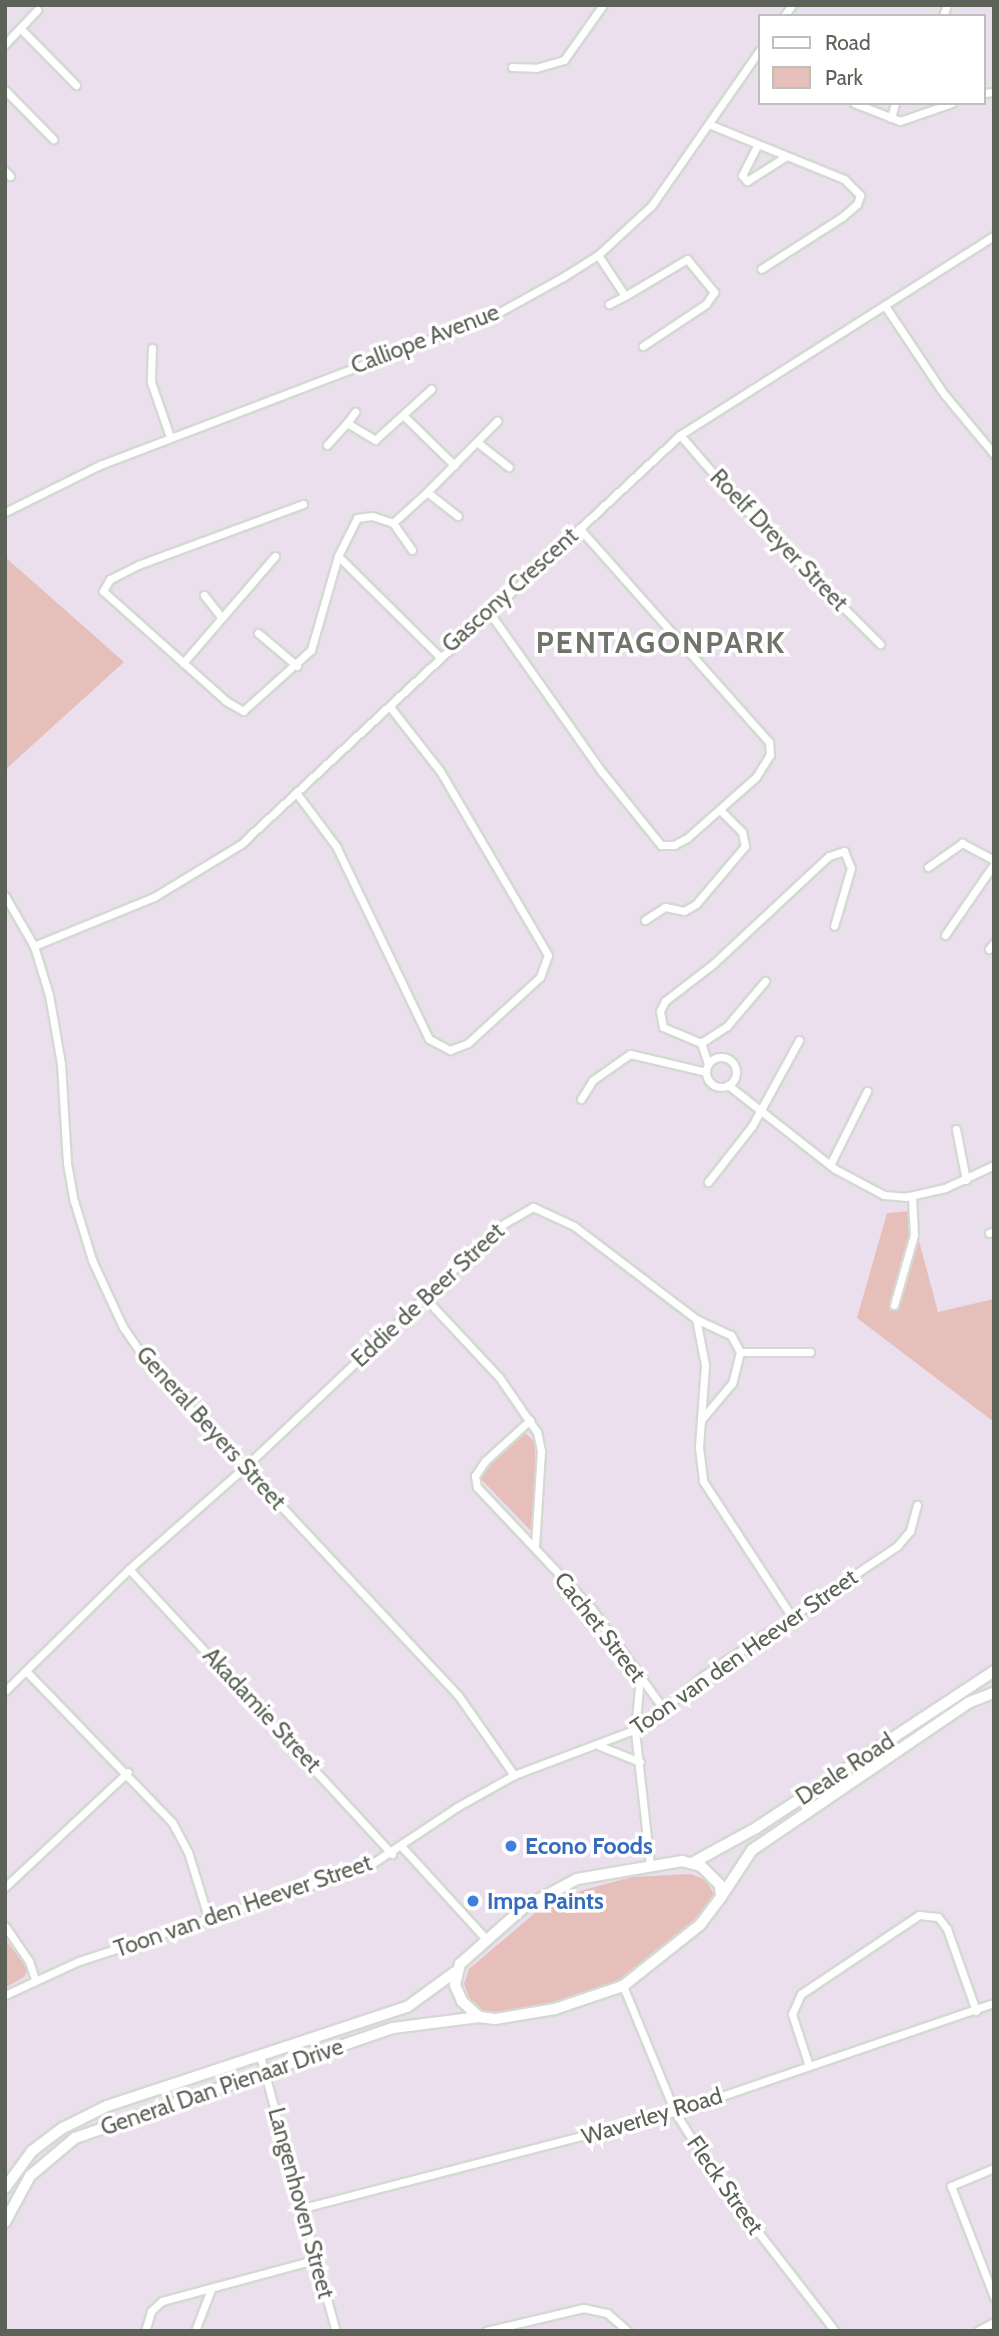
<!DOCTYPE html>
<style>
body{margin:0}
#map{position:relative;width:999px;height:2336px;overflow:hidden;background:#ebdfed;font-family:Cabin,sans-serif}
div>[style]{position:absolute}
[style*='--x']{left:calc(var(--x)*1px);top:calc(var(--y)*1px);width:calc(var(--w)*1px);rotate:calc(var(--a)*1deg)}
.green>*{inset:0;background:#e6beba}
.roads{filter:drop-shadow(2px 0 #d4dad3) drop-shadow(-2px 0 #d4dad3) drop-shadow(0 2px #d4dad3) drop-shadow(0 -2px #d4dad3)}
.minor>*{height:7px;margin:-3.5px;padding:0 3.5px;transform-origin:3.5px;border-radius:3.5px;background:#fff}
.minor>.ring{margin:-3.5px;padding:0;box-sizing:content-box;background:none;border:7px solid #fff;border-radius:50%}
.tertiary>*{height:10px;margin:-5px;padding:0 5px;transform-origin:5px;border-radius:5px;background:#fff}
.dots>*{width:19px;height:19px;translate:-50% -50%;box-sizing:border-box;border:4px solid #fff;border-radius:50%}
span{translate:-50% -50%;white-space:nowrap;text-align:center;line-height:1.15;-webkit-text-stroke:7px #fff;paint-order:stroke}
.street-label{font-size:23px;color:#5c6258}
.shop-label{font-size:23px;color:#366cbe;font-weight:700}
.left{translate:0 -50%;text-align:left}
.district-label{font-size:30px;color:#6e7469;font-weight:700;letter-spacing:2px}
.frame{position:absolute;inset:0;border:7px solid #5c6258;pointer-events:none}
.legend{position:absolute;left:758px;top:14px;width:228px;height:91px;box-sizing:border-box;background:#fff;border:2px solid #bec0bc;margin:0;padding:9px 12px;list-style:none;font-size:21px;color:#5c6258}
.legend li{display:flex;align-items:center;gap:14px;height:35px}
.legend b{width:35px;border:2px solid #bec0bc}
</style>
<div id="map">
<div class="green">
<div style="clip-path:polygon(5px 557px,124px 662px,5px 770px)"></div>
<div style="clip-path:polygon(911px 1211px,938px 1312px,994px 1299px,994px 1422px,857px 1318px,887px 1213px)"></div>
<div style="clip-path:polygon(525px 1433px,535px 1442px,535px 1527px,530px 1530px,480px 1478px,484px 1470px)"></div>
<div style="clip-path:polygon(691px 1874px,706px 1880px,715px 1896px,709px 1915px,645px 1968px,603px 1992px,500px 2016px,482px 2013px,470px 1999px,464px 1984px,469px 1969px,535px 1913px,583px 1890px,632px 1877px)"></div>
<div style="clip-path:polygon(5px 1939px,28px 1969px,24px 1977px,5px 1988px)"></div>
</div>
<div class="roads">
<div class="minor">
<div style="--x:784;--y:16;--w:14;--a:-54"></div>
<div style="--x:943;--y:16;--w:12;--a:-70"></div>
<div style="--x:20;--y:28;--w:80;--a:45.5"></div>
<div style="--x:5;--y:44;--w:47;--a:-46.7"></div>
<div style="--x:512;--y:67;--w:24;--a:2"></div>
<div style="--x:536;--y:68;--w:29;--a:-16"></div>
<div style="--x:564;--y:60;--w:67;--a:-54.7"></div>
<div style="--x:5;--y:90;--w:69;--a:45.6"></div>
<div style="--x:983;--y:93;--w:11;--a:-5"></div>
<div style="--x:854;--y:103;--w:49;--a:21.4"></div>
<div style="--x:900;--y:121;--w:55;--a:-19.1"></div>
<div style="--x:891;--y:118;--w:16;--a:-75"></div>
<div style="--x:711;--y:125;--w:144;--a:22.1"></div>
<div style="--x:844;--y:179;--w:23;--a:45"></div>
<div style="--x:860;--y:195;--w:9;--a:108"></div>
<div style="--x:857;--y:204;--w:20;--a:139"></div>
<div style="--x:842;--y:217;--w:96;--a:147.3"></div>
<div style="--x:757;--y:146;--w:33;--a:117"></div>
<div style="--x:742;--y:175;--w:8;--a:50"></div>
<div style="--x:747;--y:181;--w:45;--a:-32.3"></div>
<div style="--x:5;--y:171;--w:7;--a:45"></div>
<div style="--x:598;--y:255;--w:49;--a:56.6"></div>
<div style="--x:625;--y:296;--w:18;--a:153"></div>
<div style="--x:625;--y:296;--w:72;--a:-30.8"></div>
<div style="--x:687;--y:259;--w:43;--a:50.7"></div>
<div style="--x:714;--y:292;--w:14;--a:124"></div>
<div style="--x:706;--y:304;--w:76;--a:146.3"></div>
<div style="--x:885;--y:306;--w:106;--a:56.2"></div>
<div style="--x:944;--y:394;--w:78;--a:50.2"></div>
<div style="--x:152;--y:348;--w:34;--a:92"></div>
<div style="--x:151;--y:382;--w:58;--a:70.9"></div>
<div style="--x:405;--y:417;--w:69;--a:44.4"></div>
<div style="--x:347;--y:423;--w:14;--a:-54"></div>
<div style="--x:680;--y:435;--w:89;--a:49.1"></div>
<div style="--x:738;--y:502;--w:201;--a:45"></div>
<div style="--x:478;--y:443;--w:39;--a:38"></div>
<div style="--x:327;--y:445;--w:30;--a:-48"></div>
<div style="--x:347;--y:423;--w:33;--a:31"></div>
<div style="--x:375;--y:440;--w:76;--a:-42.3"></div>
<div style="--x:427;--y:492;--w:100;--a:-45.4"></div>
<div style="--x:303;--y:504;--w:176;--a:159.7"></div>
<div style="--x:138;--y:565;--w:31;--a:153"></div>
<div style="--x:110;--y:579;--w:14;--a:120"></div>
<div style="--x:103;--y:591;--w:165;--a:41.8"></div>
<div style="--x:226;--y:701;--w:20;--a:30"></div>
<div style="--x:243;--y:711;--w:91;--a:-41.9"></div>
<div style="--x:311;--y:650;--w:98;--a:-74"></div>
<div style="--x:338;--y:556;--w:42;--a:-63.4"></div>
<div style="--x:357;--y:518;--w:15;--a:-8"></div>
<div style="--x:372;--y:516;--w:22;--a:18"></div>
<div style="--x:393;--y:523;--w:33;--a:55"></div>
<div style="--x:5;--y:512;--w:106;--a:-26.3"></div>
<div style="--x:100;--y:465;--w:424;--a:-20.9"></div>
<div style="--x:496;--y:314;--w:77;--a:-28.9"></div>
<div style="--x:563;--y:277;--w:41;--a:-32.2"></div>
<div style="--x:598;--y:255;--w:74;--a:-42.8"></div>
<div style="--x:652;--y:205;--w:188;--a:-55.2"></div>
<div style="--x:393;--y:523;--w:46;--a:-42.4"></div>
<div style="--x:427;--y:492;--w:39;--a:38"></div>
<div style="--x:338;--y:556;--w:142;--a:44.7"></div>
<div style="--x:204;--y:595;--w:28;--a:52"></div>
<div style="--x:489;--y:612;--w:196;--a:54.8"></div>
<div style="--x:602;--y:772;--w:94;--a:51.1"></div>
<div style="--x:661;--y:845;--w:13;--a:0"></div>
<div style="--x:674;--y:845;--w:15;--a:-28"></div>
<div style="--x:687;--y:838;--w:92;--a:-41.5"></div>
<div style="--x:756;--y:777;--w:26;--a:-58"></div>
<div style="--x:770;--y:755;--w:13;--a:-94"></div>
<div style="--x:769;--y:742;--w:286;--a:-131.6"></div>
<div style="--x:258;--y:633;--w:51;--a:40.2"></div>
<div style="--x:183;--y:663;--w:141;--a:-49.3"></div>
<div style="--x:297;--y:794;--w:65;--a:53.1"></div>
<div style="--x:336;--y:846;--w:214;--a:64.3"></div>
<div style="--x:429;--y:1039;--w:24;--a:28"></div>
<div style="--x:450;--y:1050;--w:19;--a:-21"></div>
<div style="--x:468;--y:1043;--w:98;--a:-42.5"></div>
<div style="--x:540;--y:977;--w:23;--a:-70"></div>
<div style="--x:548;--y:955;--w:213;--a:-120.4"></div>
<div style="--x:440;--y:771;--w:81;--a:-128"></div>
<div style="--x:928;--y:867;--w:42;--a:-35.2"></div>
<div style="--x:962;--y:843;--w:36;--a:28"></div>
<div style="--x:5;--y:896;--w:58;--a:59.9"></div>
<div style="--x:34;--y:946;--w:51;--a:73"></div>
<div style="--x:49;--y:995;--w:70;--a:80.1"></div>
<div style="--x:61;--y:1064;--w:99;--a:86.5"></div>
<div style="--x:67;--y:1163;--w:39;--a:80"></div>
<div style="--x:74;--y:1201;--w:62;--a:73"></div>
<div style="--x:92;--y:1260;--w:74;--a:65.2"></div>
<div style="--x:123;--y:1327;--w:47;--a:55.3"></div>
<div style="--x:150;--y:1366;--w:451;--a:46.9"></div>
<div style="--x:458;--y:1695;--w:98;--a:55"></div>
<div style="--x:645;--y:920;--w:24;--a:-33"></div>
<div style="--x:665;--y:907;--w:19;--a:12"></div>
<div style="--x:684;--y:911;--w:14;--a:-30"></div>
<div style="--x:696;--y:904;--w:76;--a:-49.8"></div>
<div style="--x:745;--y:846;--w:14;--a:-102"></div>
<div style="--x:742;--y:832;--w:31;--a:-135"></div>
<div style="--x:945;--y:935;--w:86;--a:-55.4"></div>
<div style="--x:34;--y:946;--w:130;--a:-22.2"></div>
<div style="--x:154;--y:897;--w:102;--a:-31.3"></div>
<div style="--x:241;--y:844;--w:600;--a:-42.97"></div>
<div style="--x:680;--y:435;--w:372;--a:-32.4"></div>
<div style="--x:989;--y:949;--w:8;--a:-50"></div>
<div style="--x:701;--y:1043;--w:41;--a:-157.2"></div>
<div style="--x:663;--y:1027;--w:16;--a:-101"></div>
<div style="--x:660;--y:1011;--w:11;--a:-63"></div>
<div style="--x:665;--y:1001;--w:61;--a:-37.6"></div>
<div style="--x:713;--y:964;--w:158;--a:-43"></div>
<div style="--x:829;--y:856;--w:16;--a:-18"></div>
<div style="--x:844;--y:851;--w:18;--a:68"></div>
<div style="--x:851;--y:868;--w:60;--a:106.3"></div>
<div class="ring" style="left:706px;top:1057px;width:23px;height:23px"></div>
<div style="--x:708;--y:1064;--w:22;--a:-108"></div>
<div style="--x:701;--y:1043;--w:31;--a:-33"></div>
<div style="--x:727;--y:1026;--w:59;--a:-49.8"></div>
<div style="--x:728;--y:1085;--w:136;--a:38.1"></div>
<div style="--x:835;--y:1169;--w:55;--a:28"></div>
<div style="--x:884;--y:1195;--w:21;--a:5"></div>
<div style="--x:905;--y:1197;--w:41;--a:-12.7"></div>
<div style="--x:945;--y:1188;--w:54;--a:-25.1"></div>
<div style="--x:581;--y:1099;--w:22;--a:-58"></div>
<div style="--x:593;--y:1080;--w:45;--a:-35.1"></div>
<div style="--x:630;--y:1054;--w:78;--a:13.3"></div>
<div style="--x:956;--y:1129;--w:52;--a:78.9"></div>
<div style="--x:830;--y:1165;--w:83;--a:-63.4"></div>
<div style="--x:708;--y:1182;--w:71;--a:-51.8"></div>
<div style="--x:752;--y:1126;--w:98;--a:-61.3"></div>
<div style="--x:989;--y:1233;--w:5;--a:-22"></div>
<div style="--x:425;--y:1298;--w:108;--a:46.9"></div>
<div style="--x:499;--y:1377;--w:67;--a:55.4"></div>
<div style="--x:537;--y:1432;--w:19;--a:78"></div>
<div style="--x:541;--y:1451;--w:96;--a:93.6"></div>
<div style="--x:894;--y:1305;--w:73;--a:-74.1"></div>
<div style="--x:914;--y:1235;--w:39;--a:-93"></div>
<div style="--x:696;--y:1319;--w:38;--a:25"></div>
<div style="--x:731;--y:1335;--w:19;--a:62"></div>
<div style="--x:740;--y:1352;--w:32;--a:104"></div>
<div style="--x:732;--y:1383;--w:47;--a:129.8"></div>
<div style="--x:740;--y:1352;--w:70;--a:0"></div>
<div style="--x:530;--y:1420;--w:61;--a:137.7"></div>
<div style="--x:485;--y:1461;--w:18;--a:124"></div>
<div style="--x:475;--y:1476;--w:11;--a:80"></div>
<div style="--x:477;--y:1487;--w:168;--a:46.7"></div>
<div style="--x:592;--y:1609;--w:122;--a:54.4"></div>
<div style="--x:129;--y:1569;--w:388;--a:47.3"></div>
<div style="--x:26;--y:1671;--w:210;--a:46"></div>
<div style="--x:172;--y:1822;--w:34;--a:62"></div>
<div style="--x:188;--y:1852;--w:71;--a:72.8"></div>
<div style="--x:640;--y:1677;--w:54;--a:95.3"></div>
<div style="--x:635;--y:1731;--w:134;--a:83.6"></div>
<div style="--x:5;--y:1691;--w:174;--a:-44.5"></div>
<div style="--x:129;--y:1569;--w:156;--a:-41.4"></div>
<div style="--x:246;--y:1466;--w:349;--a:-43.4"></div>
<div style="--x:500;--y:1226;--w:38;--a:-30"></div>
<div style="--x:533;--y:1207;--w:45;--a:24.9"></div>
<div style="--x:574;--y:1226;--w:153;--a:37.3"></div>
<div style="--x:696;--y:1319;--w:47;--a:78.9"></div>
<div style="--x:705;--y:1365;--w:82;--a:94.2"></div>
<div style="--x:699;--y:1447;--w:34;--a:83"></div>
<div style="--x:703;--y:1481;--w:163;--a:56.8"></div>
<div style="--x:600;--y:1746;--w:43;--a:21.8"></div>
<div style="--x:402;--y:1847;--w:123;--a:47.6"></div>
<div style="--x:5;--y:1887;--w:168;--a:-43.1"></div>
<div style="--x:5;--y:1926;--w:42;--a:55.6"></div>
<div style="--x:29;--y:1961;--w:20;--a:72"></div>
<div style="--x:623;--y:1986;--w:136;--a:67.6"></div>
<div style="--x:675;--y:2112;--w:79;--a:57.9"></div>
<div style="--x:717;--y:2179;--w:192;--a:52.2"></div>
<div style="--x:5;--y:1995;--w:81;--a:-24.7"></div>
<div style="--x:79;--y:1961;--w:303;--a:-18.1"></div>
<div style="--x:367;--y:1867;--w:108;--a:-33.7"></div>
<div style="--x:457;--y:1807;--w:65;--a:-29.3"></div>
<div style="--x:514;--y:1775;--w:137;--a:-20.6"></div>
<div style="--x:642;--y:1727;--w:80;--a:-39.9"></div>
<div style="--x:703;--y:1676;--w:234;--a:-33.8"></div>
<div style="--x:897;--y:1546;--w:20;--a:-49"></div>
<div style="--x:910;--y:1531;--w:27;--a:-75"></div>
<div style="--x:260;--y:2056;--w:285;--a:74.6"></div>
<div style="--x:809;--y:2066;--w:55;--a:-108.1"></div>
<div style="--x:792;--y:2014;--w:22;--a:-66"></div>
<div style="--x:801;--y:1994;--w:142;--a:-33.8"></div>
<div style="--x:919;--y:1915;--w:19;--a:6"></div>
<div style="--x:938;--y:1917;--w:15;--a:53"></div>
<div style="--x:947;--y:1929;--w:87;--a:70.5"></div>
<div style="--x:994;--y:2168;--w:47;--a:157.3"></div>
<div style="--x:951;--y:2186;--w:119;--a:68.8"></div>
<div style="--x:303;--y:2208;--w:384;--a:-14.5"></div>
<div style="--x:675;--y:2112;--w:337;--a:-18.9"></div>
<div style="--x:145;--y:2331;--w:21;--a:-73"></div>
<div style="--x:151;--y:2311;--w:15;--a:-42"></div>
<div style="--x:162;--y:2301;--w:157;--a:-15.1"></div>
<div style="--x:195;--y:2331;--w:45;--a:-69.1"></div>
<div style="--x:486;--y:2331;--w:100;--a:-13.3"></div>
<div style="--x:583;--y:2308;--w:25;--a:12"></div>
<div style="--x:607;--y:2313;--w:28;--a:41"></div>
<div style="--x:977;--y:2331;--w:19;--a:-28"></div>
</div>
<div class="tertiary">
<div style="--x:682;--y:1861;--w:20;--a:15"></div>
<div style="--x:701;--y:1866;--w:27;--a:45"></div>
<div style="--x:720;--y:1885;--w:12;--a:85"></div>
<div style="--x:721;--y:1897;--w:34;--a:127"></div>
<div style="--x:701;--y:1924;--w:100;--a:141.5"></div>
<div style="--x:623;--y:1986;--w:72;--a:161.3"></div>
<div style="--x:555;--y:2009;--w:61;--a:170.5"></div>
<div style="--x:495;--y:2019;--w:16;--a:-173"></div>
<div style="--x:479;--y:2017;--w:23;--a:-137"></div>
<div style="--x:462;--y:2001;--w:17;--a:-114"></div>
<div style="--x:455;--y:1985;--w:22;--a:-77"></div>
<div style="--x:460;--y:1964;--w:84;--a:-41.6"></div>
<div style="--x:523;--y:1908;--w:61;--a:-28.2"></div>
<div style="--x:577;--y:1879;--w:107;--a:-9.7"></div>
<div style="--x:694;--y:1862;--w:71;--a:-28.7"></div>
<div style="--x:756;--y:1828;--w:285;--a:-33.4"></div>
<div style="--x:721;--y:1897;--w:56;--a:-56.6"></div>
<div style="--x:752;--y:1850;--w:263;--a:-34.2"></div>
<div style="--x:970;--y:1702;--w:26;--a:-21"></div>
<div style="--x:5;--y:2188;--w:46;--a:-53.9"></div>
<div style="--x:32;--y:2151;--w:39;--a:-37"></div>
<div style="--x:63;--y:2128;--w:49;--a:-26.6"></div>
<div style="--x:107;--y:2106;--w:316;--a:-18.3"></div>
<div style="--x:407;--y:2007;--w:59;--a:-36.1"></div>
<div style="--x:5;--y:2222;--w:52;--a:-61.5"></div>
<div style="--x:30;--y:2176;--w:59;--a:-40.2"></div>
<div style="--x:75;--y:2138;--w:336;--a:-19.1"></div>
<div style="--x:393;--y:2028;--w:87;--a:-7.3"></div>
</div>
</div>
<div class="dots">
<div style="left:511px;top:1846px;background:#3f7fe0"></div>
<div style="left:473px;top:1901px;background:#3f7fe0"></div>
</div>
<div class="street-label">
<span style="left:425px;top:339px;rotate:-21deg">Calliope Avenue</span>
<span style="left:779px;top:540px;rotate:46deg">Roelf Dreyer Street</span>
<span style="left:510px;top:590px;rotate:-42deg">Gascony Crescent</span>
<span style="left:428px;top:1295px;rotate:-43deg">Eddie de Beer Street</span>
<span style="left:211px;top:1428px;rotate:48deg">General Beyers Street</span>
<span style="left:600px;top:1627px;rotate:52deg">Cachet Street</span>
<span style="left:744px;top:1652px;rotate:-35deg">Toon van den Heever Street</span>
<span style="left:262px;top:1710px;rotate:47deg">Akadamie Street</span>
<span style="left:845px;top:1769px;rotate:-33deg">Deale Road</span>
<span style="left:243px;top:1906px;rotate:-19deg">Toon van den Heever Street</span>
<span style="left:222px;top:2087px;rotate:-19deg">General Dan Pienaar Drive</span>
<span style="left:652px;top:2116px;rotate:-17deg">Waverley Road</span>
<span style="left:725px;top:2185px;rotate:55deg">Fleck Street</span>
<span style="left:301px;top:2203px;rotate:75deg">Langenhoven Street</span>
</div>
<div class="shop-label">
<span class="left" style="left:525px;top:1846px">Econo Foods</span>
<span class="left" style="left:487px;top:1901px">Impa Paints</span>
</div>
<div class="district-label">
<span style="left:661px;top:643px">PENTAGONPARK</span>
</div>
<div class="frame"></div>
<ul class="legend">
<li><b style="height:9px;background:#fff"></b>Road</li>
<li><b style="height:19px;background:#e6beba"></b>Park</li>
</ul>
</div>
